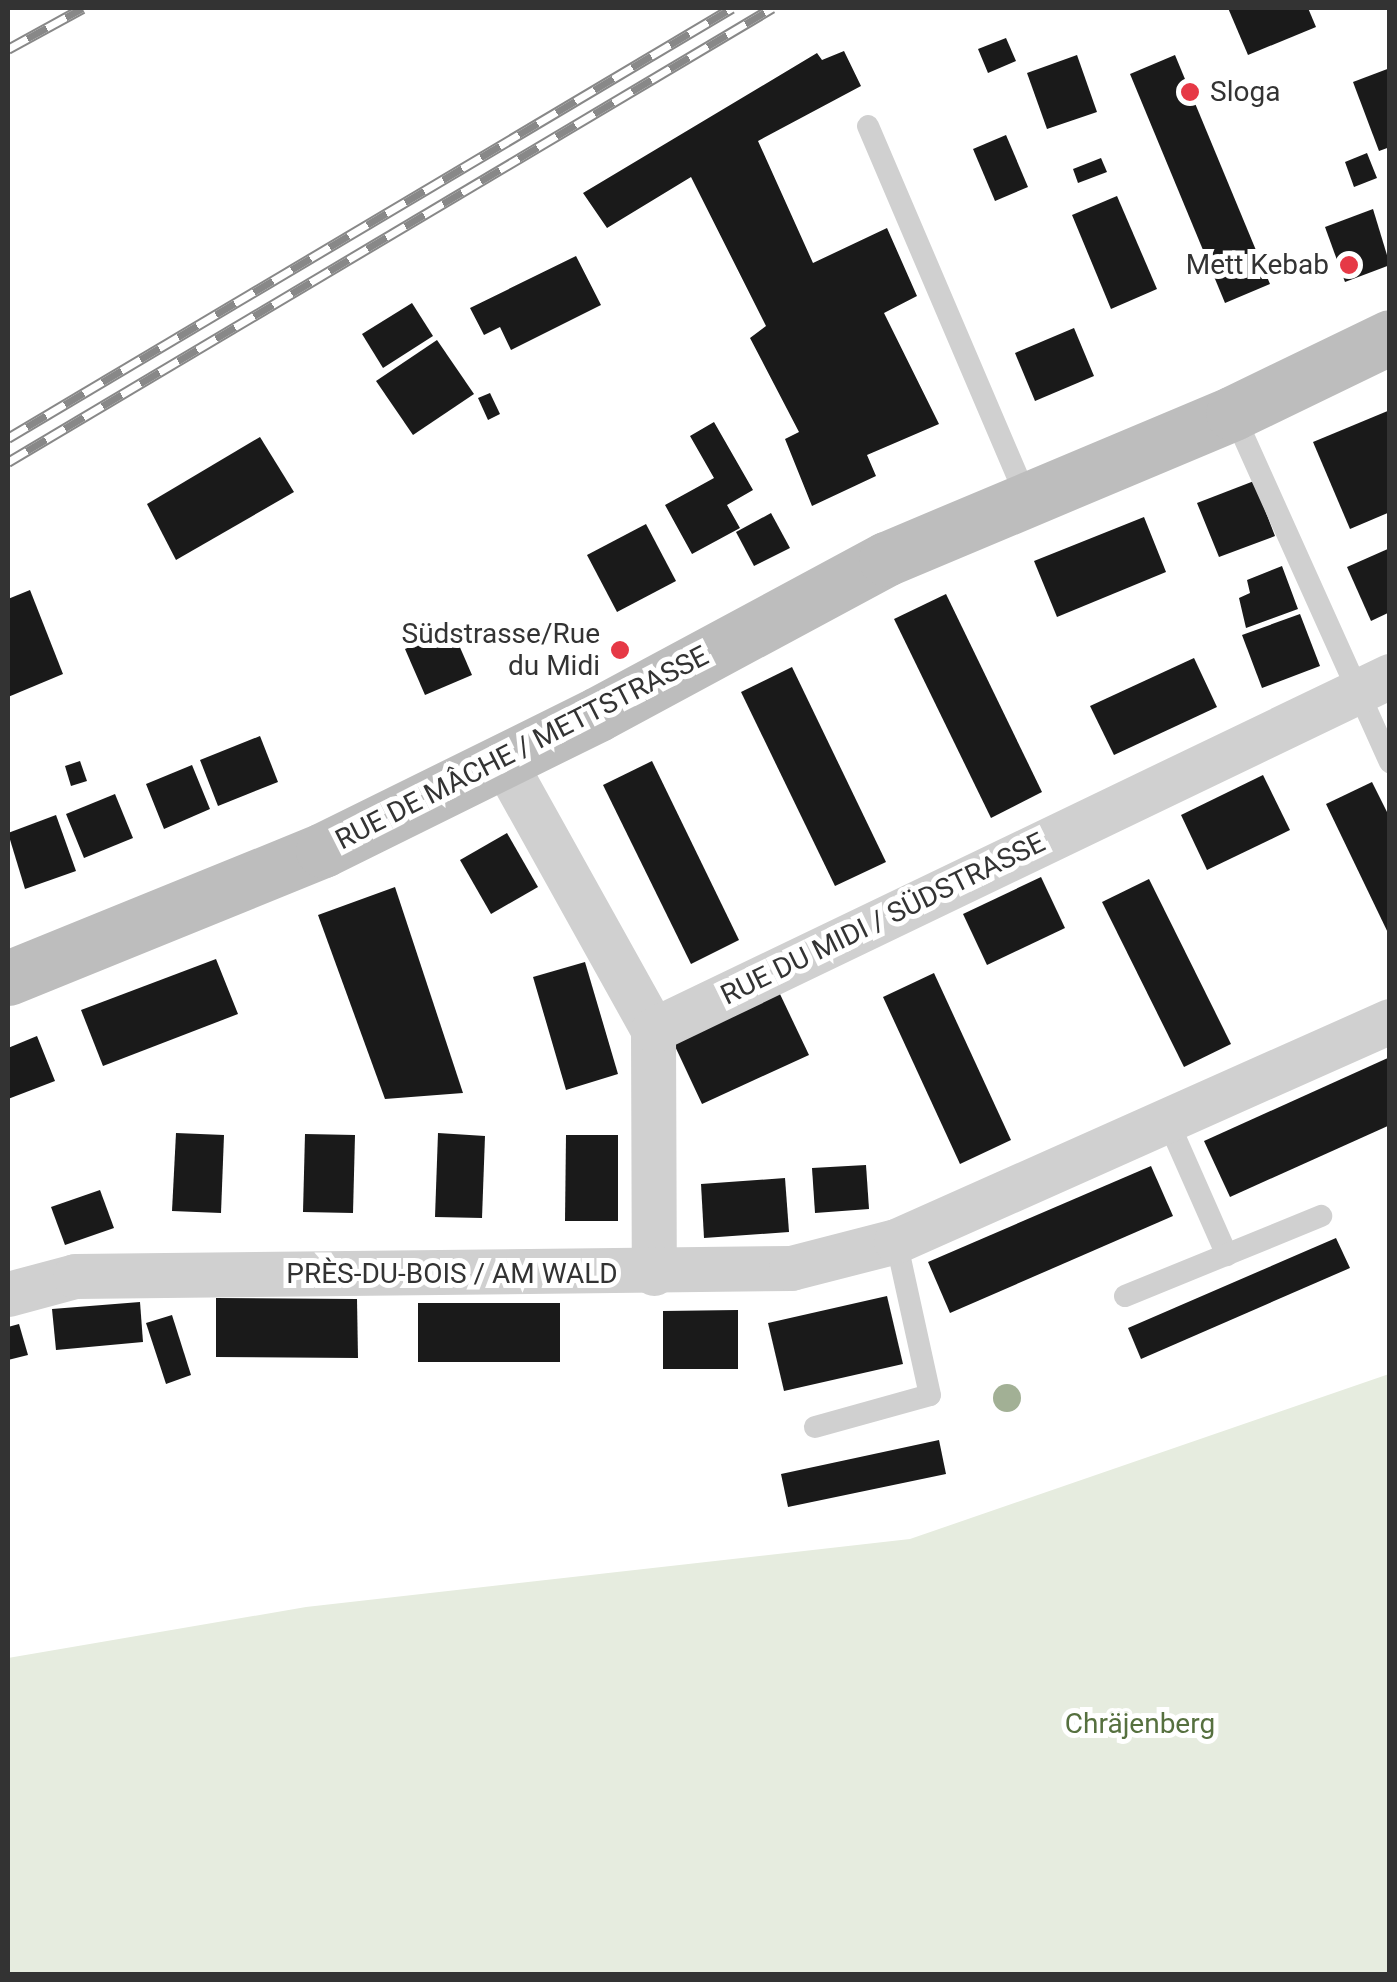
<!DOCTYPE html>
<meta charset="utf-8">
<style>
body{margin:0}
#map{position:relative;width:1397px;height:1982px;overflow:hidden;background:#fff;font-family:Roboto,sans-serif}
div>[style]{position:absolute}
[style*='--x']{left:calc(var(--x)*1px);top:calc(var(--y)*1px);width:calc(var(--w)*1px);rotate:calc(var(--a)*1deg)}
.green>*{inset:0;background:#e6ecdf}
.building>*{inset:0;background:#1a1a1a}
.lane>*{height:22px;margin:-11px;padding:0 11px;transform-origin:11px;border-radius:11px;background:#d0d0d0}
.street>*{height:45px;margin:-22.5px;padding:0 22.5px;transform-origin:22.5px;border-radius:22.5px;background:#d0d0d0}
.secondary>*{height:55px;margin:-27.5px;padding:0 27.5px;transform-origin:27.5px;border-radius:27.5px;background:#bdbdbd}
.rail>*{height:11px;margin-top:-5.5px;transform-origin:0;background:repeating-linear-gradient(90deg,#fff 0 22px,#888 0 44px);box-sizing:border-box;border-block:2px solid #888}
.trees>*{width:28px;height:28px;margin:-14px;border-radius:50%;background:#a2b095}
.dots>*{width:28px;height:28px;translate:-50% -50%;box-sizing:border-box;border:5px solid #fff;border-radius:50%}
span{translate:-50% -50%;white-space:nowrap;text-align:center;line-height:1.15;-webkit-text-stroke:10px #fff;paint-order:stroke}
.poi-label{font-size:28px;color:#333}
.left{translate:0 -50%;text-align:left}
.right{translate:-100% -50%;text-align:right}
.street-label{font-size:28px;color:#333}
.park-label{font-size:28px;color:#56703f}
.frame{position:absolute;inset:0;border:10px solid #333;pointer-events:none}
</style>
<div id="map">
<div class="green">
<div style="clip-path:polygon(1389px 1374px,1389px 1974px,8px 1974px,8px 1658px,306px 1607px,910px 1539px)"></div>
</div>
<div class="building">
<div style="clip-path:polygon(1228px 8px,1308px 8px,1316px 27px,1248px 55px)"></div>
<div style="clip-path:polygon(1006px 38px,1016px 61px,988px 73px,978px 49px)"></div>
<div style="clip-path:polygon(844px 51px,861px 86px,758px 141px,813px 263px,887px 228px,917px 296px,884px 313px,939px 424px,867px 455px,876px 476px,812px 506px,785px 439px,799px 432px,750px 338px,766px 326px,691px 177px,607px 228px,583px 193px,817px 53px,822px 60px)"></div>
<div style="clip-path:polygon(1077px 55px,1097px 112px,1047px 129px,1027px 73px)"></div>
<div style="clip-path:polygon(1175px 55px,1270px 284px,1225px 303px,1130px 74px)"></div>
<div style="clip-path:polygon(1390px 68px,1390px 147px,1379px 151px,1353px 82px)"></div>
<div style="clip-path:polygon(1006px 135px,1028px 187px,995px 201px,973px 149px)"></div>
<div style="clip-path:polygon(1367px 153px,1377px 178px,1354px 187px,1345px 162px)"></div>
<div style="clip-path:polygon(1101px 158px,1107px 172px,1078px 183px,1073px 169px)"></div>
<div style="clip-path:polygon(1117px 196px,1157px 289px,1111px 309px,1072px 215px)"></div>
<div style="clip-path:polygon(1373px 209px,1390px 265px,1345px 282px,1325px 227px)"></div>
<div style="clip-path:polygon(576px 256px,601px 305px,511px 350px,500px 327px,484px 335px,470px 308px)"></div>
<div style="clip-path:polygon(412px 303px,433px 336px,383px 368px,362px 334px)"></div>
<div style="clip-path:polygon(1074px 328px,1094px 376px,1035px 401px,1015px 353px)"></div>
<div style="clip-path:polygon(437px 340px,474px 394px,413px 435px,376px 381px)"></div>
<div style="clip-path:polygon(490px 393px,500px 414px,488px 420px,478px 398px)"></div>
<div style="clip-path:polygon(1390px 410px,1390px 512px,1350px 529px,1313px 442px)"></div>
<div style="clip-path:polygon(714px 422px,753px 490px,727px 505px,740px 528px,692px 554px,665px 505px,714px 478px,690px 436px)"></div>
<div style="clip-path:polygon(260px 437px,294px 492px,176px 560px,147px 504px)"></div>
<div style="clip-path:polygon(1254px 481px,1275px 536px,1219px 557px,1197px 503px)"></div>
<div style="clip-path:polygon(771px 513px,790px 548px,754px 566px,736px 532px)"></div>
<div style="clip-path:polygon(1144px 517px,1166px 572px,1057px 617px,1034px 561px)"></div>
<div style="clip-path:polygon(646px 524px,676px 581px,617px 612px,587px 555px)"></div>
<div style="clip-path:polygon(1390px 548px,1390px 612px,1371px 621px,1347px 567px)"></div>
<div style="clip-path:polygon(1282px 566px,1298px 609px,1246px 628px,1239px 598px,1250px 593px,1247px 580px)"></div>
<div style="clip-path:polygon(30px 590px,63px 674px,8px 697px,8px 599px)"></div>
<div style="clip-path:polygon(946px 594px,1042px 792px,991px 818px,894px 619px)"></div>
<div style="clip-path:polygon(1300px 614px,1320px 666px,1262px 688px,1242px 635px)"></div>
<div style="clip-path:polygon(452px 629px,472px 675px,425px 695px,405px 649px)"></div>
<div style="clip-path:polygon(1194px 658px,1217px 707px,1114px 755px,1090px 706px)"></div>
<div style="clip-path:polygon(792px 667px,886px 862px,835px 886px,741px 692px)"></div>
<div style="clip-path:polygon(260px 736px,278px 782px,218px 806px,200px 760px)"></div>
<div style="clip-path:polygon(80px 761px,87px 781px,71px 786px,65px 766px)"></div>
<div style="clip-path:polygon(652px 761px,739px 940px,691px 964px,603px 785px)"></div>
<div style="clip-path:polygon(192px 765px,210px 809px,164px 829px,146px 784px)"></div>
<div style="clip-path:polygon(1263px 775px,1290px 830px,1207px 870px,1181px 815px)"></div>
<div style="clip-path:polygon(1372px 782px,1390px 818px,1390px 937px,1326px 804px)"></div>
<div style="clip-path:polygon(115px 794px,133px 838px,84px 858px,66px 814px)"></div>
<div style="clip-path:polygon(56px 815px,76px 871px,25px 889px,8px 833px)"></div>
<div style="clip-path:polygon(507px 833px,538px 887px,491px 914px,460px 860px)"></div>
<div style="clip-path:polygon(1041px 877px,1065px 928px,987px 965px,963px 914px)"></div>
<div style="clip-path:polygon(1149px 879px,1231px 1044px,1184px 1067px,1102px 902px)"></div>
<div style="clip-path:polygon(395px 887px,463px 1093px,385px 1099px,318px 915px)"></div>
<div style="clip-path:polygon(216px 959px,238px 1014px,103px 1066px,81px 1010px)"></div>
<div style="clip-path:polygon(585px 962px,618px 1074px,566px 1090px,533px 977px)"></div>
<div style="clip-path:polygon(934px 973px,1011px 1140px,960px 1164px,883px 997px)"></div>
<div style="clip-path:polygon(779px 992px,809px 1055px,702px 1104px,673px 1042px)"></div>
<div style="clip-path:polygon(37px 1036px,55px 1081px,8px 1099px,8px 1048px)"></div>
<div style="clip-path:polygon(1390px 1057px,1390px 1125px,1230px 1197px,1204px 1141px)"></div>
<div style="clip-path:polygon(176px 1133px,224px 1135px,221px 1213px,172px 1211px)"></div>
<div style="clip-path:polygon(438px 1133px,485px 1136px,482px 1218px,435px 1217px)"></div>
<div style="clip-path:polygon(305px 1134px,355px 1135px,353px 1213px,303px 1212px)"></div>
<div style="clip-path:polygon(566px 1135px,618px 1135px,618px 1221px,565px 1221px)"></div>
<div style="clip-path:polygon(866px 1165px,869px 1209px,815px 1213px,812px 1168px)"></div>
<div style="clip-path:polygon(1151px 1166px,1173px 1216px,950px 1313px,928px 1262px)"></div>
<div style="clip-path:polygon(785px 1178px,789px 1232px,704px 1238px,701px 1184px)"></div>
<div style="clip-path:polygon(100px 1190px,114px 1228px,65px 1245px,51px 1207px)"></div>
<div style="clip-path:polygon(1336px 1238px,1350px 1268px,1141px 1359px,1128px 1328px)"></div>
<div style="clip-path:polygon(887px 1296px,903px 1364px,784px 1391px,768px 1323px)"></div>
<div style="clip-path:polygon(216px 1298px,357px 1299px,358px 1358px,216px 1357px)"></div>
<div style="clip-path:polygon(140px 1302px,143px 1342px,56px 1350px,52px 1309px)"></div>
<div style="clip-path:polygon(418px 1303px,560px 1303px,560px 1362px,418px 1362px)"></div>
<div style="clip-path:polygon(738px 1310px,738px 1369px,663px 1369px,663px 1311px)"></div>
<div style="clip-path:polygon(172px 1315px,191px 1375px,166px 1384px,146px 1323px)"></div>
<div style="clip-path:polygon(19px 1324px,28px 1355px,8px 1360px,8px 1327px)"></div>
<div style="clip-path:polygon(939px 1440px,946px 1474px,788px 1507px,781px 1474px)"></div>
</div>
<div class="lane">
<div style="--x:868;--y:126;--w:405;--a:66.9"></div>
<div style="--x:1233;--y:413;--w:383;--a:65.8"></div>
<div style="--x:1166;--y:1117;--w:151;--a:66.2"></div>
<div style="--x:1125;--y:1296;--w:212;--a:-22.2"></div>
<div style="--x:815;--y:1427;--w:119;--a:-15.5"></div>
<div style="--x:930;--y:1395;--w:158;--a:-102.4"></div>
</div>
<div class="street">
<div style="--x:504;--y:762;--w:307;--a:60.9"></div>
<div style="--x:653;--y:1030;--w:243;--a:89.8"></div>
<div style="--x:653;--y:1030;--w:818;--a:-25.66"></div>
<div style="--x:8;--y:1294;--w:69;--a:-15"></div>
<div style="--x:75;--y:1276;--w:716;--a:-0.64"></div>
<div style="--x:791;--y:1268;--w:108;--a:-14.4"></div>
<div style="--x:896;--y:1241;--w:541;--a:-24.01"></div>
</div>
<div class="secondary">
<div style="--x:8;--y:978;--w:340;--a:-22.1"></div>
<div style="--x:323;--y:850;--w:307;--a:-26.3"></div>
<div style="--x:598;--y:714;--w:327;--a:-28.3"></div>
<div style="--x:886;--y:559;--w:376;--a:-22.8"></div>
<div style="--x:1233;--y:413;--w:174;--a:-25.8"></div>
</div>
<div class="rail">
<div style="--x:8;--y:49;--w:85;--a:-28.7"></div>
<div style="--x:8;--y:438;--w:842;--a:-30.71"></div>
<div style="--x:8;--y:462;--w:889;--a:-30.72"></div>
</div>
<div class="trees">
<div style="left:1007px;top:1398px"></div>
</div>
<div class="dots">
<div style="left:1190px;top:92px;background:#e63946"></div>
<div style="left:1349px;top:265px;background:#e63946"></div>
<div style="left:620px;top:650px;background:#e63946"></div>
</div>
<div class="poi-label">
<span class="left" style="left:1210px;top:92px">Sloga</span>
<span class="right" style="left:1329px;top:265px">Mett Kebab</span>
<span class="right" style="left:600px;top:650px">Südstrasse/Rue<br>du Midi</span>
</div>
<div class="street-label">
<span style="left:522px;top:748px;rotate:-27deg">RUE DE MÂCHE / METTSTRASSE</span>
<span style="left:883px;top:919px;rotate:-26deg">RUE DU MIDI / SÜDSTRASSE</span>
<span style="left:452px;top:1274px">PRÈS-DU-BOIS / AM WALD</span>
</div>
<div class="park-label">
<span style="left:1140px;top:1724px">Chräjenberg</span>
</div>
<div class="frame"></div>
</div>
